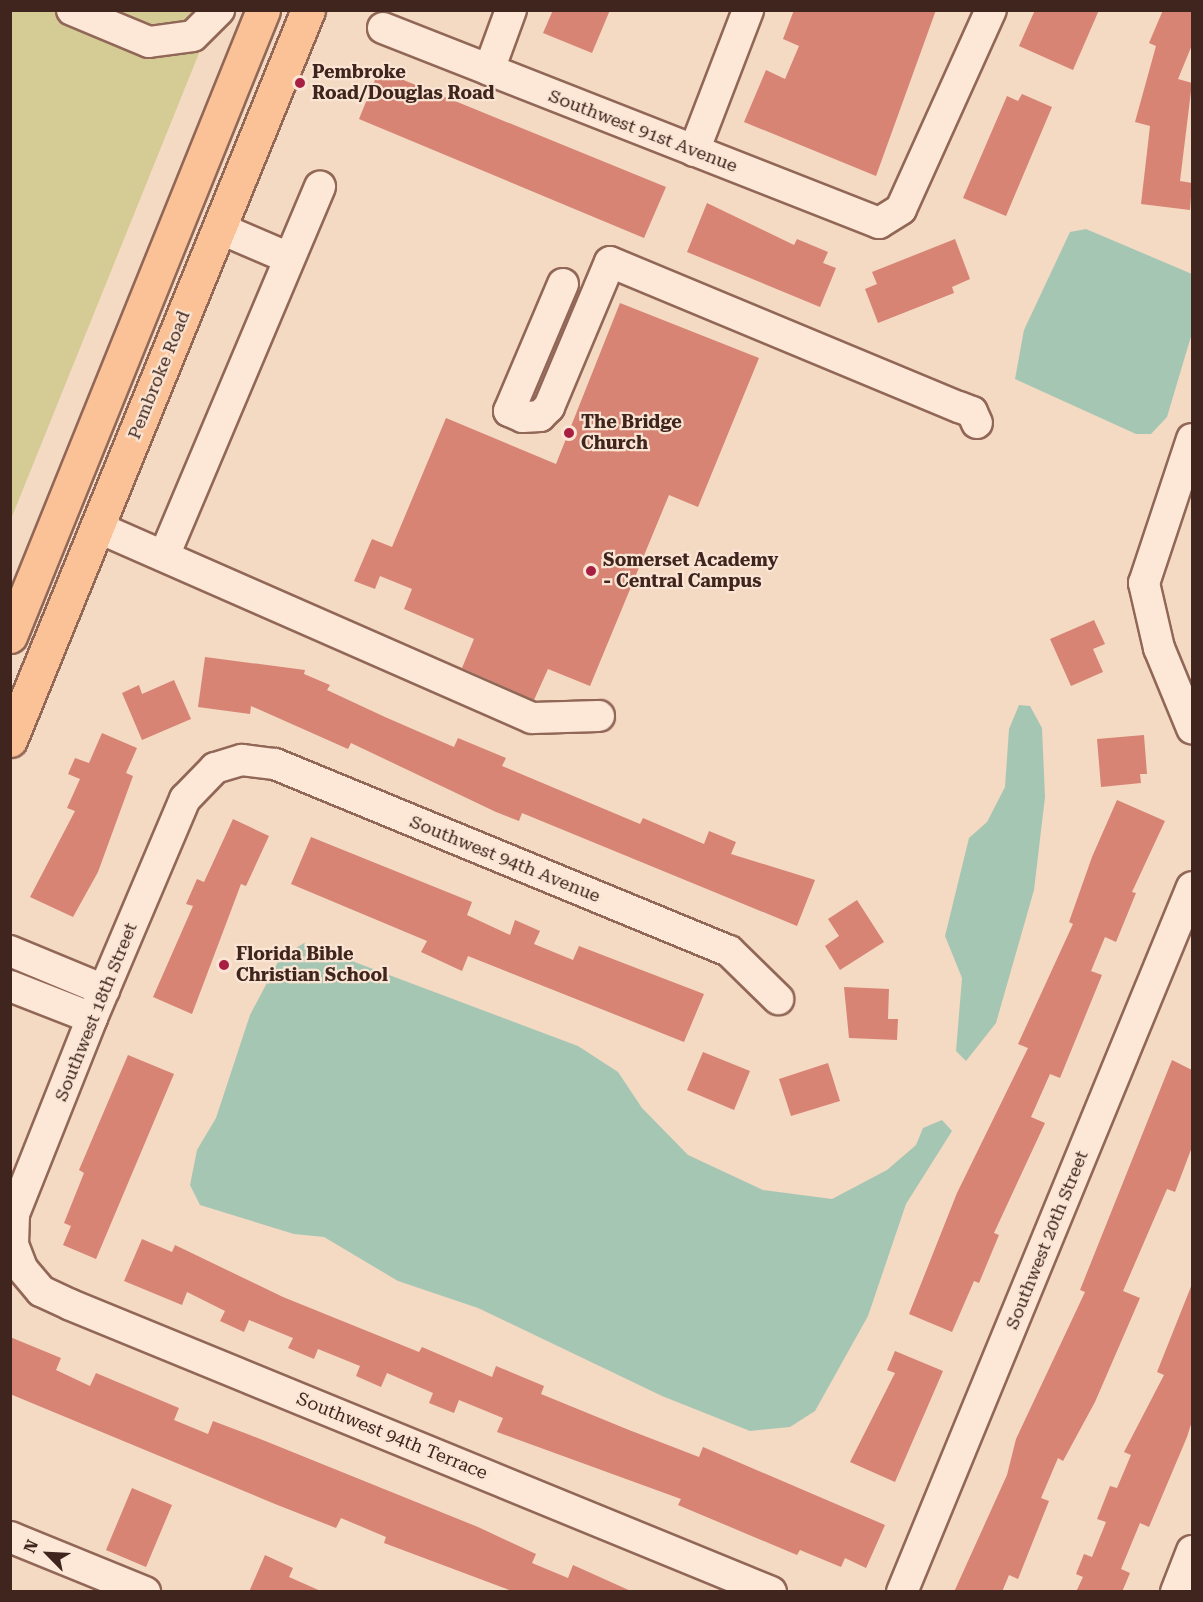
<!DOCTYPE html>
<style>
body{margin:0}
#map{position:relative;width:1203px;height:1602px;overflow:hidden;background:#f4d9c3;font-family:"Roboto Serif",serif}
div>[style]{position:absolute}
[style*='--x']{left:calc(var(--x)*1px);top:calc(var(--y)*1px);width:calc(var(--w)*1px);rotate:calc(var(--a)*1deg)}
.green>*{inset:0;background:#d4cb95}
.water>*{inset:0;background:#a6c6b4}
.building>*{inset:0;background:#d78474}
.roads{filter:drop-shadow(2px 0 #916757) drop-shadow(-2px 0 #916757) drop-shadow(0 2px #916757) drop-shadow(0 -2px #916757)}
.minor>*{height:30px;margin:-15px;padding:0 15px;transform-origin:15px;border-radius:15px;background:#fde8d8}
.major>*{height:33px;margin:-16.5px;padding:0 16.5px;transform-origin:16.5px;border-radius:16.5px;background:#fbc297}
.dots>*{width:16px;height:16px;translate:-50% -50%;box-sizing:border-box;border:3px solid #fae5d4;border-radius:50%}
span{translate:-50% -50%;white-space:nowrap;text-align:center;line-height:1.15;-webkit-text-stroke:4.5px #fae5d4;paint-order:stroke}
.poi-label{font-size:18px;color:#3f251d;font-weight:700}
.left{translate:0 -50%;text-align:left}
.street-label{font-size:18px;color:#3f251d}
.frame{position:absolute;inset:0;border:12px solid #3f251d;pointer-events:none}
.north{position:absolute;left:18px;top:1524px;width:60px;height:60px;-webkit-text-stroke:4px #fae5d4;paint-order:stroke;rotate:294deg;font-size:16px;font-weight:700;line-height:24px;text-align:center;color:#3f251d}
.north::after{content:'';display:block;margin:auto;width:21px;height:27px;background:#3f251d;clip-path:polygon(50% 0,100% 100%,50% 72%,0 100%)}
</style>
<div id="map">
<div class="green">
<div style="clip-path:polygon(11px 11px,216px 11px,11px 519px)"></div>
</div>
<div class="water">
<div style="clip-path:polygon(1086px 229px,1192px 274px,1192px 333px,1167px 417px,1151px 434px,1136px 434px,1015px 379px,1024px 330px,1070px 232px)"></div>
<div style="clip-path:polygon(1019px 705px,1030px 706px,1042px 728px,1045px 797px,1034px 890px,996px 1023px,966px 1061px,956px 1051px,962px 978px,945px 936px,969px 838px,987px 822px,1005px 787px,1009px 729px)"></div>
<div style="clip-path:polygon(304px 943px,578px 1046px,618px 1072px,642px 1108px,688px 1155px,763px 1190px,832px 1199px,887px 1170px,916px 1145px,923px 1128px,942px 1120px,952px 1131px,906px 1204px,868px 1316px,815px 1411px,790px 1427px,750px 1431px,662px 1396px,478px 1308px,398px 1281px,324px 1237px,294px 1234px,200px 1205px,190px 1185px,197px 1150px,216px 1118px,250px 1015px,280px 958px)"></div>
</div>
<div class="building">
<div style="clip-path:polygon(553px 10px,610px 10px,592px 53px,543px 33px)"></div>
<div style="clip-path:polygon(794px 10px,936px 10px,876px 176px,744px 122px,766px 70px,785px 79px,799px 46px,783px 39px)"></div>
<div style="clip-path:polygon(1035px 10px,1099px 10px,1073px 70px,1019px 46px)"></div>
<div style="clip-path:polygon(1163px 10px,1192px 10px,1192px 45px,1178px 79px,1192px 83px,1180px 181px,1192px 183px,1190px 210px,1141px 204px,1150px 126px,1135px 122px,1156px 46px,1149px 43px)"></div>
<div style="clip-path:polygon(379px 70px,666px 187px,644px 238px,359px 119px)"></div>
<div style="clip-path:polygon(1022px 94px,1052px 107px,1006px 216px,963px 198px,1007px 96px,1018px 101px)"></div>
<div style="clip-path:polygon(707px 203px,794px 245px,797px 239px,828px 252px,823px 263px,836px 268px,820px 307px,687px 252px)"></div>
<div style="clip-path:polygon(955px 239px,970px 279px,952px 287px,954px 293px,878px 323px,865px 289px,877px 284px,872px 272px)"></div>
<div style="clip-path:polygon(620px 303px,759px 358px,698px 507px,669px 495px,590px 686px,548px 669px,534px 700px,462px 668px,474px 639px,404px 609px,412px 589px,380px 576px,375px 589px,354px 581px,372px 539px,392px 547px,446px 418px,556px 464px)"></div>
<div style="clip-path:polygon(1094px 620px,1105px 644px,1093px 649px,1103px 672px,1071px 686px,1050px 639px)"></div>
<div style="clip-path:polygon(205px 657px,305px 670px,304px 674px,330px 685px,327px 690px,385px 717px,454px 747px,458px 738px,506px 758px,502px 766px,640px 824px,643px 818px,704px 844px,709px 831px,736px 842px,731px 854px,815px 880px,797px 926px,522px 813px,519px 821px,496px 812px,351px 743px,348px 749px,251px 706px,250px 714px,198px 707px)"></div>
<div style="clip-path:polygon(174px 680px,191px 719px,142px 740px,122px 693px,139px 685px,142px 694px)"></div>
<div style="clip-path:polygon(102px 733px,137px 748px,126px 773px,133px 776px,98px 872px,73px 917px,30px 897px,75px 811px,67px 808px,80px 779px,68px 774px,75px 758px,89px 763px)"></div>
<div style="clip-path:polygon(1144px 735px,1147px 774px,1140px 774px,1141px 783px,1101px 787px,1097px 739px)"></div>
<div style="clip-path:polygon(1117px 800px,1165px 821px,1132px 892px,1136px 893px,1116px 942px,1105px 937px,1091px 971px,1102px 975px,1060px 1078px,1050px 1074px,1031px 1117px,1045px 1123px,994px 1233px,999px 1235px,979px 1283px,974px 1281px,952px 1332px,909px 1314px,957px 1193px,1028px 1048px,1018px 1044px,1073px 924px,1069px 922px,1092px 857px)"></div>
<div style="clip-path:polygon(233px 819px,269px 836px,246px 886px,241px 884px,192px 1014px,153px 997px,193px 906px,186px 904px,197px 879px,204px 882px)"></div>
<div style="clip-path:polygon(311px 837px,472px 902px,467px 915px,510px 935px,515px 920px,540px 931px,534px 944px,573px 960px,579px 946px,704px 994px,684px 1042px,468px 956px,462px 971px,421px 952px,427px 941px,291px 884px)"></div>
<div style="clip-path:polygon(857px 900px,884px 942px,840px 970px,825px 946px,839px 936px,828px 919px)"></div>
<div style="clip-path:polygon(844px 987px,889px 989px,888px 1019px,898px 1019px,897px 1040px,849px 1038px)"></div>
<div style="clip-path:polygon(703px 1052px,750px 1071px,734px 1110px,687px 1090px)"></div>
<div style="clip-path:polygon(128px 1055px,174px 1074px,96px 1259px,63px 1245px,71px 1226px,64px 1223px,84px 1173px,79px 1170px)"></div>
<div style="clip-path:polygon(1172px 1060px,1192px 1070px,1192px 1147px,1175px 1192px,1167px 1189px,1123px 1291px,1140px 1298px,1095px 1402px,1063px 1461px,1058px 1458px,1041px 1498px,1049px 1501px,1018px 1579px,1009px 1575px,1002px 1592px,954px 1592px,1007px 1475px,1016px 1439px,1085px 1292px,1080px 1290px)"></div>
<div style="clip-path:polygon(828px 1063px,840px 1101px,791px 1116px,779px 1079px)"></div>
<div style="clip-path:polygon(142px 1239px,172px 1252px,175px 1245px,283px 1297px,419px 1352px,422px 1347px,492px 1377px,496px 1366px,544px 1386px,541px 1394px,629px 1430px,699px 1457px,703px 1447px,885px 1525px,866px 1568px,845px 1558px,841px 1567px,800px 1550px,797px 1555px,678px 1505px,681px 1499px,497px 1432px,503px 1418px,459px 1400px,454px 1413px,429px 1403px,433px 1393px,387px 1373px,381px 1387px,356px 1376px,360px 1366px,318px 1349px,314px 1359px,288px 1348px,293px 1338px,249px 1320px,244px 1332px,220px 1321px,225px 1311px,187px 1292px,182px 1305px,124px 1281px)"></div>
<div style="clip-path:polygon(1192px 1284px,1192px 1421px,1187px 1437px,1149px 1527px,1140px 1523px,1121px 1569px,1130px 1573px,1122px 1592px,1076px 1592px,1083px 1577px,1076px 1574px,1084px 1554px,1092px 1557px,1106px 1522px,1097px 1519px,1110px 1486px,1117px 1488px,1131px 1455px,1124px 1452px,1164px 1375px,1157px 1372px)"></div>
<div style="clip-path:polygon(10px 1337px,61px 1358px,56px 1370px,90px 1386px,96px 1373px,179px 1408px,174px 1420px,208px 1434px,213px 1421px,250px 1435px,478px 1527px,536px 1554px,532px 1563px,568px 1578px,573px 1565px,633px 1592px,515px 1592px,384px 1543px,386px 1537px,341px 1518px,336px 1528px,275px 1504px,10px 1394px)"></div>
<div style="clip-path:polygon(895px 1351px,943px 1371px,895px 1482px,850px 1462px,895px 1373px,887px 1370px)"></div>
<div style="clip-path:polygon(132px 1488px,172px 1505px,146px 1567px,106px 1550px)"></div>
<div style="clip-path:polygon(265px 1555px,293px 1568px,289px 1577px,323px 1592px,249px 1592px)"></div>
</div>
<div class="roads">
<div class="minor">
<div style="--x:72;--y:10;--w:83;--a:22.6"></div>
<div style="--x:149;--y:42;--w:44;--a:-7.8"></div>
<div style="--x:193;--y:36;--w:37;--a:-45"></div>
<div style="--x:383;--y:28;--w:533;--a:21.46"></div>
<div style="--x:879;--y:223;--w:26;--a:-32"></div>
<div style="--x:901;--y:209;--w:218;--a:-65.7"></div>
<div style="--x:489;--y:70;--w:64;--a:-69.9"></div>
<div style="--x:694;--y:151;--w:151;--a:-69"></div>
<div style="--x:219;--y:228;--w:76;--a:23.2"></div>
<div style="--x:563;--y:284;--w:138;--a:113"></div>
<div style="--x:509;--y:411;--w:15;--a:23"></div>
<div style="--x:523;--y:417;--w:17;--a:-3"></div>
<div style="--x:540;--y:416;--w:13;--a:-45"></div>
<div style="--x:549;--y:407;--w:157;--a:-67.2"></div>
<div style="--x:610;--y:262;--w:378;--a:22.6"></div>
<div style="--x:959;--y:407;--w:14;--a:21"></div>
<div style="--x:972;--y:412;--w:12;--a:66"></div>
<div style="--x:1192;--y:439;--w:152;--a:108.4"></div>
<div style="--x:1144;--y:583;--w:67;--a:77"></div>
<div style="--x:1159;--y:648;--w:87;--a:67.6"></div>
<div style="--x:97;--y:527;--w:475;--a:23.7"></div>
<div style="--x:532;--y:718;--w:67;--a:-1.7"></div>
<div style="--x:164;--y:556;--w:401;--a:-67.1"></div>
<div style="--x:10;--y:951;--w:102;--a:22.5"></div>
<div style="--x:10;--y:986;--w:88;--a:21.3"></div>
<div style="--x:10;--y:1537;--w:146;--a:22.2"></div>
<div style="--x:771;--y:1592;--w:757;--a:-157.71"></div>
<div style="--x:71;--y:1305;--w:33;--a:-155"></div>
<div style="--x:41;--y:1291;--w:30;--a:-130"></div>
<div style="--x:22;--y:1268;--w:26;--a:-111"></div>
<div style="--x:13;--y:1244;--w:30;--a:-88"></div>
<div style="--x:14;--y:1214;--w:211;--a:-68.3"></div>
<div style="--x:92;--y:1018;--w:238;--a:-67"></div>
<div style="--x:185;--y:799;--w:43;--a:-45.9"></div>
<div style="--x:215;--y:768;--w:28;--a:-17"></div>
<div style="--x:242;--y:760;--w:33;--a:7"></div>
<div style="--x:275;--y:764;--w:491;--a:22.4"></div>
<div style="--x:729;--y:951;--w:69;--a:44.4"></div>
<div style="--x:902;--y:1592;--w:762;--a:-67.64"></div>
<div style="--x:1176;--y:1592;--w:44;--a:-68.7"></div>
</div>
<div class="major">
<div style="--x:10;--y:636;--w:675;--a:-67.99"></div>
<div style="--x:10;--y:740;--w:788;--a:-67.79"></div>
</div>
</div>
<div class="dots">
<div style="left:300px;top:83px;background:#a91e43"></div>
<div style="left:569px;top:433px;background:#a91e43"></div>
<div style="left:591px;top:571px;background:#a91e43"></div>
<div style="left:224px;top:965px;background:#a91e43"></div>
</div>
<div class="poi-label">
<span class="left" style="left:312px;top:83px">Pembroke<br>Road/Douglas Road</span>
<span class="left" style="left:581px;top:433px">The Bridge<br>Church</span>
<span class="left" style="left:603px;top:571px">Somerset Academy<br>- Central Campus</span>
<span class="left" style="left:236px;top:965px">Florida Bible<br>Christian School</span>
</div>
<div class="street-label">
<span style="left:643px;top:131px;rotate:21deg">Southwest 91st Avenue</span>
<span style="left:159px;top:375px;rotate:-68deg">Pembroke Road</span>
<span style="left:505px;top:859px;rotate:22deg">Southwest 94th Avenue</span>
<span style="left:96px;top:1012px;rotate:-68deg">Southwest 18th Street</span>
<span style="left:1047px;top:1240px;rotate:-68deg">Southwest 20th Street</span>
<span style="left:392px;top:1436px;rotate:22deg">Southwest 94th Terrace</span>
</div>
<div class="frame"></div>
<div class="north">N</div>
</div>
